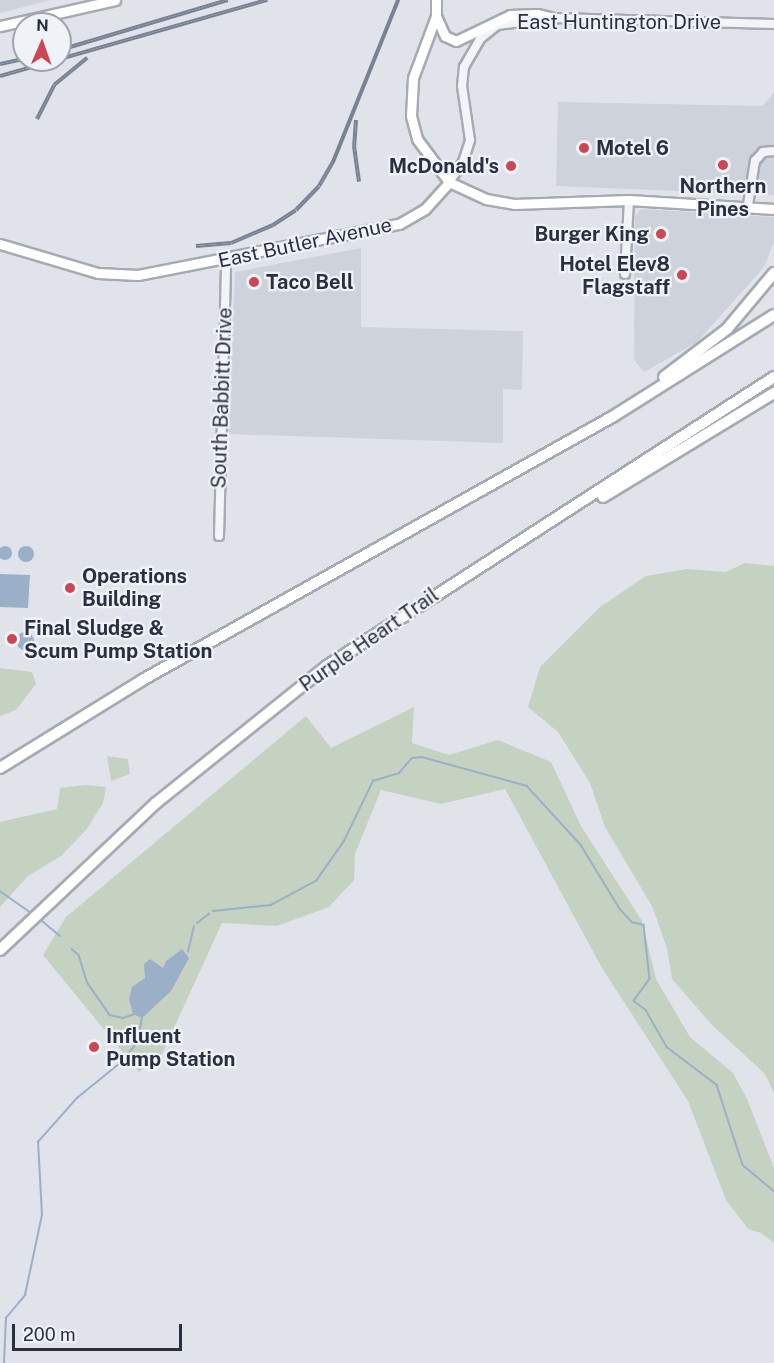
<!DOCTYPE html>
<style>
body{margin:0}
#map{position:relative;width:774px;height:1363px;overflow:hidden;background:#e0e3e9;font-family:"Public Sans",sans-serif}
div>[style]{position:absolute}
[style*='--x']{left:calc(var(--x)*1px);top:calc(var(--y)*1px);width:calc(var(--w)*1px);rotate:calc(var(--a)*1deg)}
.built>*{inset:0;background:#ced2db}
.green>*{inset:0;background:#c5d2c1}
.water>*{inset:0;background:#9bafc8}
.round{border-radius:50%}
.stream>*{height:1.5px;margin:-0.75px;padding:0 0.75px;transform-origin:0.75px;border-radius:0.75px;background:#9bafc8}
.roads{filter:drop-shadow(2px 0 #a5aab3) drop-shadow(-2px 0 #a5aab3) drop-shadow(0 2px #a5aab3) drop-shadow(0 -2px #a5aab3)}
.minor>*{height:8px;margin:-4px;padding:0 4px;transform-origin:4px;border-radius:4px;background:#f2f4f7}
.major>*{height:9px;margin:-4.5px;padding:0 4.5px;transform-origin:4.5px;border-radius:4.5px;background:#fff}
.highway>*{height:10px;margin:-5px;padding:0 5px;transform-origin:5px;border-radius:5px;background:#fff}
.rail>*{height:4px;margin-top:-2px;transform-origin:0;background:repeating-linear-gradient(90deg,#eff2f6 0 4.5px,#798292 0 9px);box-sizing:border-box;border-block:2px solid #798292}
.dots>*{width:16px;height:16px;translate:-50% -50%;box-sizing:border-box;border:3px solid #eff2f6;border-radius:50%}
span{translate:-50% -50%;white-space:nowrap;text-align:center;line-height:1.15;-webkit-text-stroke:4.5px #eff2f6;paint-order:stroke}
.street-label{font-size:20px;color:#293040}
.poi-label{font-size:20px;color:#293040;font-weight:700}
.left{translate:0 -50%;text-align:left}
.right{translate:-100% -50%;text-align:right}
.north{position:absolute;left:12px;top:12px;width:60px;height:60px;box-sizing:border-box;background:#eff2f6;border:2px solid #a0a4ad;border-radius:50%;rotate:2deg;font-size:16px;font-weight:700;line-height:24px;text-align:center;color:#293040}
.north::after{content:'';display:block;margin:auto;width:21px;height:27px;background:#cd4655;clip-path:polygon(50% 0,100% 100%,50% 72%,0 100%)}
.scale{position:absolute;left:12px;top:1324px;width:170px;height:27px;box-sizing:border-box;border:3px solid #293040;border-top:0;padding-left:8px;font-size:18px;line-height:21px;white-space:nowrap;color:#293040;-webkit-text-stroke:4px #eff2f6;paint-order:stroke}
</style>
<div id="map">
<div class="built">
<div style="clip-path:polygon(0 0,50px 0,0 13px)"></div>
<div style="clip-path:polygon(774px 92px,774px 195px,556px 186px,558px 102px,763px 106px)"></div>
<div style="clip-path:polygon(641px 209px,774px 217px,774px 241px,765px 266px,697px 342px,644px 372px,634px 360px,635px 216px)"></div>
<div style="clip-path:polygon(361px 248px,361px 327px,523px 331px,522px 390px,503px 389px,503px 443px,228px 434px,235px 272px)"></div>
</div>
<div class="green">
<div style="clip-path:polygon(745px 563px,774px 566px,774px 1093px,765px 1074px,713px 1026px,672px 979px,667px 948px,652px 906px,605px 827px,590px 783px,558px 732px,528px 707px,540px 667px,600px 607px,646px 576px,687px 569px,726px 572px)"></div>
<div style="clip-path:polygon(0 668px,32px 672px,36px 684px,16px 710px,0 716px)"></div>
<div style="clip-path:polygon(414px 707px,412px 743px,449px 755px,498px 740px,551px 762px,581px 826px,642px 921px,656px 979px,690px 1037px,733px 1073px,747px 1099px,774px 1168px,774px 1243px,761px 1233px,748px 1229px,726px 1200px,688px 1101px,602px 968px,505px 789px,441px 804px,381px 790px,355px 854px,354px 880px,329px 907px,277px 926px,222px 923px,162px 1054px,139px 1072px,43px 955px,66px 917px,306px 716px,331px 748px)"></div>
<div style="clip-path:polygon(107px 756px,128px 759px,130px 774px,111px 781px)"></div>
<div style="clip-path:polygon(85px 785px,106px 787px,103px 803px,86px 830px,61px 856px,28px 876px,0 907px,0 822px,57px 809px,60px 788px)"></div>
</div>
<div class="water">
<div class="round" style="left:-2px;top:546px;width:14px;height:14px"></div>
<div class="round" style="left:18px;top:546px;width:16px;height:16px"></div>
<div style="clip-path:polygon(0 574px,30px 575px,28px 608px,0 607px)"></div>
<div class="round" style="left:16px;top:632px;width:18px;height:18px"></div>
<div style="clip-path:polygon(182px 949px,189px 958px,171px 991px,142px 1018px,133px 1014px,129px 999px,132px 987px,145px 978px,144px 964px,150px 959px,163px 968px,166px 961px)"></div>
</div>
<div class="stream">
<div style="--x:0;--y:891;--w:38;--a:35"></div>
<div style="--x:213;--y:911;--w:58;--a:-5.9"></div>
<div style="--x:271;--y:905;--w:51;--a:-28.1"></div>
<div style="--x:316;--y:881;--w:49;--a:-55"></div>
<div style="--x:344;--y:841;--w:67;--a:-64.2"></div>
<div style="--x:373;--y:781;--w:27;--a:-17"></div>
<div style="--x:399;--y:773;--w:20;--a:-49"></div>
<div style="--x:412;--y:758;--w:10;--a:-6"></div>
<div style="--x:422;--y:757;--w:109;--a:15.4"></div>
<div style="--x:527;--y:786;--w:80;--a:47.5"></div>
<div style="--x:581;--y:845;--w:75;--a:58.6"></div>
<div style="--x:620;--y:909;--w:18;--a:47"></div>
<div style="--x:632;--y:922;--w:12;--a:14"></div>
<div style="--x:644;--y:925;--w:54;--a:83.7"></div>
<div style="--x:650;--y:979;--w:27;--a:126"></div>
<div style="--x:634;--y:1001;--w:15;--a:37"></div>
<div style="--x:646;--y:1010;--w:43;--a:60.4"></div>
<div style="--x:667;--y:1047;--w:63;--a:37.2"></div>
<div style="--x:717;--y:1085;--w:84;--a:72"></div>
<div style="--x:743;--y:1165;--w:40;--a:40"></div>
<div style="--x:40;--y:919;--w:26;--a:40"></div>
<div style="--x:197;--y:923;--w:15;--a:-37"></div>
<div style="--x:72;--y:949;--w:9;--a:41"></div>
<div style="--x:79;--y:955;--w:28;--a:73"></div>
<div style="--x:87;--y:982;--w:40;--a:55.1"></div>
<div style="--x:110;--y:1015;--w:13;--a:13"></div>
<div style="--x:123;--y:1018;--w:13;--a:-18"></div>
<div style="--x:188;--y:952;--w:26;--a:-77"></div>
<div style="--x:4;--y:1363;--w:45;--a:-87.5"></div>
<div style="--x:6;--y:1318;--w:30;--a:-50"></div>
<div style="--x:25;--y:1295;--w:82;--a:-78"></div>
<div style="--x:42;--y:1215;--w:73;--a:-93.1"></div>
<div style="--x:38;--y:1142;--w:59;--a:-48.4"></div>
<div style="--x:77;--y:1098;--w:55;--a:-39.1"></div>
<div style="--x:120;--y:1063;--w:28;--a:-49"></div>
<div style="--x:138;--y:1042;--w:25;--a:-81"></div>
</div>
<div class="roads">
<div class="minor">
<div style="--x:449;--y:182;--w:24;--a:-55"></div>
<div style="--x:463;--y:162;--w:23;--a:-72"></div>
<div style="--x:470;--y:140;--w:55;--a:-98.4"></div>
<div style="--x:462;--y:86;--w:19;--a:-84"></div>
<div style="--x:464;--y:67;--w:32;--a:-60"></div>
<div style="--x:480;--y:39;--w:22;--a:-39"></div>
<div style="--x:497;--y:25;--w:58;--a:-6.9"></div>
<div style="--x:555;--y:18;--w:219;--a:1.6"></div>
<div style="--x:748;--y:205;--w:45;--a:-81"></div>
<div style="--x:755;--y:161;--w:12;--a:-48"></div>
<div style="--x:763;--y:152;--w:11;--a:-5"></div>
<div style="--x:625;--y:274;--w:74;--a:-86.9"></div>
<div style="--x:219;--y:536;--w:276;--a:-88.5"></div>
</div>
<div class="major">
<div style="--x:436;--y:0;--w:16;--a:90"></div>
<div style="--x:436;--y:16;--w:66;--a:110.4"></div>
<div style="--x:413;--y:78;--w:38;--a:93"></div>
<div style="--x:411;--y:116;--w:24;--a:75"></div>
<div style="--x:417;--y:139;--w:54;--a:53.3"></div>
<div style="--x:449;--y:182;--w:41;--a:24.7"></div>
<div style="--x:486;--y:199;--w:28;--a:10"></div>
<div style="--x:514;--y:204;--w:115;--a:-2"></div>
<div style="--x:629;--y:200;--w:145;--a:3.6"></div>
<div style="--x:436;--y:16;--w:22;--a:66"></div>
<div style="--x:445;--y:36;--w:12;--a:24"></div>
<div style="--x:456;--y:41;--w:60;--a:-25.7"></div>
<div style="--x:510;--y:15;--w:27;--a:-2"></div>
<div style="--x:537;--y:14;--w:18;--a:13"></div>
<div style="--x:0;--y:26;--w:118;--a:-12.7"></div>
<div style="--x:0;--y:244;--w:102;--a:16.5"></div>
<div style="--x:98;--y:273;--w:40;--a:2.9"></div>
<div style="--x:138;--y:275;--w:266;--a:-11.1"></div>
<div style="--x:399;--y:224;--w:30;--a:-30"></div>
<div style="--x:425;--y:209;--w:36;--a:-48"></div>
</div>
<div class="highway">
<div style="--x:664;--y:377;--w:79;--a:-37.3"></div>
<div style="--x:727;--y:329;--w:73;--a:-50"></div>
<div style="--x:603;--y:497;--w:200;--a:-31.3"></div>
<div style="--x:0;--y:768;--w:169;--a:-31.7"></div>
<div style="--x:144;--y:679;--w:536;--a:-29.24"></div>
<div style="--x:612;--y:417;--w:191;--a:-32.2"></div>
<div style="--x:0;--y:950;--w:214;--a:-43.3"></div>
<div style="--x:156;--y:803;--w:219;--a:-38.7"></div>
<div style="--x:327;--y:666;--w:532;--a:-32.88"></div>
</div>
</div>
<div class="rail">
<div style="--x:60;--y:50;--w:175;--a:-16.6"></div>
<div style="--x:0;--y:64;--w:25;--a:-12"></div>
<div style="--x:0;--y:76;--w:278;--a:-15.9"></div>
<div style="--x:37;--y:119;--w:38;--a:-63"></div>
<div style="--x:54;--y:85;--w:43;--a:-39.3"></div>
<div style="--x:356;--y:120;--w:26;--a:94"></div>
<div style="--x:354;--y:146;--w:36;--a:82"></div>
<div style="--x:196;--y:246;--w:35;--a:-5"></div>
<div style="--x:231;--y:243;--w:46;--a:-23.2"></div>
<div style="--x:273;--y:225;--w:27;--a:-33"></div>
<div style="--x:296;--y:210;--w:33;--a:-46"></div>
<div style="--x:319;--y:186;--w:28;--a:-60"></div>
<div style="--x:333;--y:162;--w:175;--a:-68.1"></div>
</div>
<div class="dots">
<div style="left:584px;top:148px;background:#cd4655"></div>
<div style="left:723px;top:165px;background:#cd4655"></div>
<div style="left:511px;top:166px;background:#cd4655"></div>
<div style="left:661px;top:234px;background:#cd4655"></div>
<div style="left:682px;top:275px;background:#cd4655"></div>
<div style="left:254px;top:282px;background:#cd4655"></div>
<div style="left:70px;top:588px;background:#cd4655"></div>
<div style="left:12px;top:639px;background:#cd4655"></div>
<div style="left:94px;top:1047px;background:#cd4655"></div>
</div>
<div class="street-label">
<span style="left:619px;top:22px">East Huntington Drive</span>
<span style="left:305px;top:243px;rotate:-12deg">East Butler Avenue</span>
<span style="left:222px;top:398px;rotate:-88deg">South Babbitt Drive</span>
<span style="left:369px;top:640px;rotate:-35deg">Purple Heart Trail</span>
</div>
<div class="poi-label">
<span class="left" style="left:596px;top:148px">Motel 6</span>
<span class="right" style="left:499px;top:166px">McDonald's</span>
<span style="left:723px;top:198px">Northern<br>Pines</span>
<span class="right" style="left:649px;top:234px">Burger King</span>
<span class="right" style="left:670px;top:276px">Hotel Elev8<br>Flagstaff</span>
<span class="left" style="left:266px;top:282px">Taco Bell</span>
<span class="left" style="left:82px;top:588px">Operations<br>Building</span>
<span class="left" style="left:24px;top:640px">Final Sludge &amp;<br>Scum Pump Station</span>
<span class="left" style="left:106px;top:1048px">Influent<br>Pump Station</span>
</div>
<div class="north">N</div>
<div class="scale">200 m</div>
</div>
